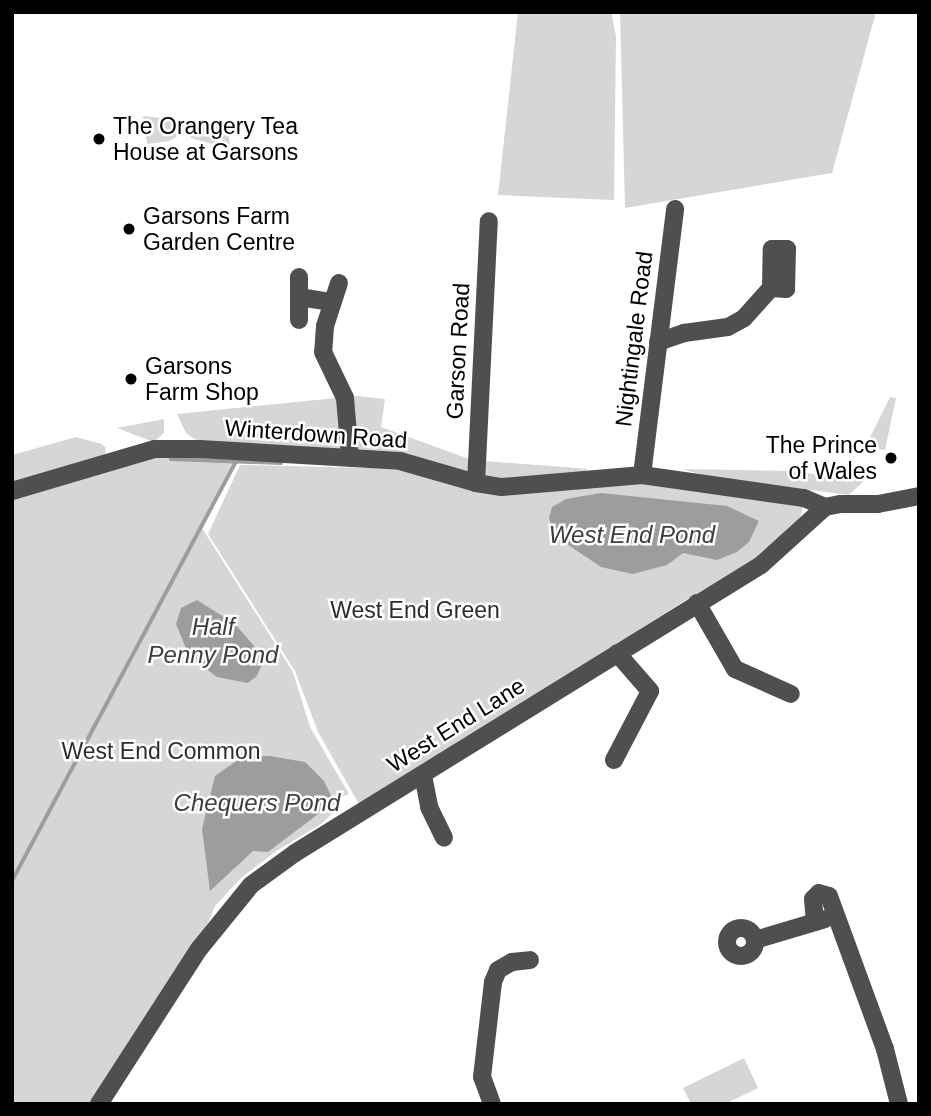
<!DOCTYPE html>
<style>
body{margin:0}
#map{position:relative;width:931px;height:1116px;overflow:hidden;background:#fff;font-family:Helvetica,sans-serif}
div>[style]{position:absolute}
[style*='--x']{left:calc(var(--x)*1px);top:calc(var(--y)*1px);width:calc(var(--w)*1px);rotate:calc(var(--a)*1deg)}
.green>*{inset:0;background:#d6d6d6}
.water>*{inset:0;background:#9d9d9d}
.stream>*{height:3.5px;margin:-1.75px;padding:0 1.75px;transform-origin:1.75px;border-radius:1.75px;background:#9d9d9d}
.minor>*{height:18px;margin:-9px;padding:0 9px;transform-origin:9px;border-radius:9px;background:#4f4f4f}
.minor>.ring{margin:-9px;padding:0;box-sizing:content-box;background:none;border:18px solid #4f4f4f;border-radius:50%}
.dots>*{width:19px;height:19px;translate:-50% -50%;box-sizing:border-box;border:4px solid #fff;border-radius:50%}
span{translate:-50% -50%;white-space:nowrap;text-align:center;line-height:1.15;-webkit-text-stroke:5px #fff;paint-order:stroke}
.poi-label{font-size:23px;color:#000}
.left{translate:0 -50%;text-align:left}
.right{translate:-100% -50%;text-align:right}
.street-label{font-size:23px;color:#000}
.park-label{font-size:23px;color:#2d2d2d}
.water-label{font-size:24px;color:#3e3e3e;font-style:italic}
.frame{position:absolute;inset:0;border:14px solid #000;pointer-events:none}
</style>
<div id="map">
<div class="green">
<div style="clip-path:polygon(518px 12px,611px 12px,616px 36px,614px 200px,498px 195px)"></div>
<div style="clip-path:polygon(620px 12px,876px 12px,832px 173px,625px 208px)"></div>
<div style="clip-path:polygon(143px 116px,220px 124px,228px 134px,230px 144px,212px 144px,191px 138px,190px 130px,169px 141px,147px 144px)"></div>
<div style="clip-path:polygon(356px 396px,385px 399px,381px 427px,472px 460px,589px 469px,581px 473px,499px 481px,202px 444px,186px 433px,177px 414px)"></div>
<div style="clip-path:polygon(890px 397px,896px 398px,885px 450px,865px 448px)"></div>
<div style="clip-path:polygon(164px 419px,164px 433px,154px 442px,117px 428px)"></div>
<div style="clip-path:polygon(76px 437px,102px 444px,106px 448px,104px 459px,12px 488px,12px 455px)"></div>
<div style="clip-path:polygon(238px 453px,200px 525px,293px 672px,310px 727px,349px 794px,337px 798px,335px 811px,321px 824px,278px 850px,242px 877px,215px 906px,209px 921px,100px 1104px,12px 1104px,12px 496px,127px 458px)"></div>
<div style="clip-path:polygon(240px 465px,413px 469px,475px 487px,640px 478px,792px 501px,803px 507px,800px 518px,783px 536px,745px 567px,689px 598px,360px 806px,318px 732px,295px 671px,208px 534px)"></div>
<div style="clip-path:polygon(682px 469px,792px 471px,864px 481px,849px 495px,706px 476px)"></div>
<div style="clip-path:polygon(744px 1058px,758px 1088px,725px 1104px,691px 1104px,683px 1088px)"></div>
</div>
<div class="water">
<div style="clip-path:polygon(601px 493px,727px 506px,759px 521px,749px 542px,737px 552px,717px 560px,683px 553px,667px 565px,633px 574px,601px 567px,555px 536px,549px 518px,552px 507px,566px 499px)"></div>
<div style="clip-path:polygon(197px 600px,235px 624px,255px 647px,262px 664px,257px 676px,248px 683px,217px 677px,189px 656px,176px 624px,181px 608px)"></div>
<div style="clip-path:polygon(270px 756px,305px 762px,324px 781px,334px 802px,268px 852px,253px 851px,210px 891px,202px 829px,215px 776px,242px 757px)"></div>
</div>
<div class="stream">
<div style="--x:171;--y:459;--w:110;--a:2.1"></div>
<div style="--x:12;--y:881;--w:475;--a:-61.9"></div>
</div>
<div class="minor">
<div style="--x:299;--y:277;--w:43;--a:90"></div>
<div style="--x:339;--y:283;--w:45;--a:108"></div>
<div style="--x:325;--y:326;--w:26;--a:94"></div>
<div style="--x:323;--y:352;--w:51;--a:64.4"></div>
<div style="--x:345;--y:398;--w:60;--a:85.2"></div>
<div style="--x:299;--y:297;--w:33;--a:9"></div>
<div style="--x:658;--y:342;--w:28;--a:-19"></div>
<div style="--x:684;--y:333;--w:44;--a:-7.8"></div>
<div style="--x:728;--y:327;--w:18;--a:-29"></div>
<div style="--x:744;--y:318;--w:40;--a:-48"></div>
<div style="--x:771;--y:288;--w:39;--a:-89"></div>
<div style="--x:772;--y:249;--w:15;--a:0"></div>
<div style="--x:787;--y:249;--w:40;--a:91.4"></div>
<div style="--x:786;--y:289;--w:15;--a:-176"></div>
<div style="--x:642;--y:475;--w:268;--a:-82.9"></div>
<div style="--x:476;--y:483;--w:262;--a:-87.2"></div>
<div style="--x:12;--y:491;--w:149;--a:-16.4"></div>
<div style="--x:155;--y:449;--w:45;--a:0"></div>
<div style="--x:200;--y:449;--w:200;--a:3.4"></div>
<div style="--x:400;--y:461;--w:79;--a:16.1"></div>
<div style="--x:476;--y:483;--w:26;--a:9"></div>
<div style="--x:502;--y:487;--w:141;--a:-4.9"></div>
<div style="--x:642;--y:475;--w:164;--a:8.1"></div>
<div style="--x:804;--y:498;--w:23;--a:23"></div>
<div style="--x:697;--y:603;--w:76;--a:60.1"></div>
<div style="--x:735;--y:669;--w:61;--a:24.1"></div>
<div style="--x:614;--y:760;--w:78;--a:-62.4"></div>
<div style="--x:650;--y:691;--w:50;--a:-131"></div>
<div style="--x:423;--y:775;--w:33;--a:79"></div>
<div style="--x:429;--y:807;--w:34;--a:64"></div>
<div style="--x:815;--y:922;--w:23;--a:-95"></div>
<div style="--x:813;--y:899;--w:8;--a:-45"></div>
<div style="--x:819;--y:893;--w:10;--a:17"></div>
<div style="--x:829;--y:896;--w:163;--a:69.9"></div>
<div style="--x:885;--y:1049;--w:57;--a:75.7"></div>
<div class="ring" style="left:727px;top:928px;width:10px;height:10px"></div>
<div style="--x:755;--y:940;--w:73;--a:-16.7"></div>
<div style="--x:99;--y:1104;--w:184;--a:-57.2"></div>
<div style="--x:199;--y:949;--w:82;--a:-50.9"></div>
<div style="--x:251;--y:885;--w:54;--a:-36"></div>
<div style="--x:295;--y:853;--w:548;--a:-31.72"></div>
<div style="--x:761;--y:565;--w:86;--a:-42.2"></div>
<div style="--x:825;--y:507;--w:16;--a:-11"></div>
<div style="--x:841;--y:504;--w:37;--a:0"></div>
<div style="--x:878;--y:504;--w:42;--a:-11"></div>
<div style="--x:492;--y:1104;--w:29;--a:-110"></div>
<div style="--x:482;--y:1077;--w:96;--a:-83.4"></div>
<div style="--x:493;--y:982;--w:13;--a:-67"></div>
<div style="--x:498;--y:970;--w:16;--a:-30"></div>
<div style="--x:512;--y:962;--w:18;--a:-6"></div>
</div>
<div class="dots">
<div style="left:99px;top:139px;background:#000"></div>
<div style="left:129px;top:229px;background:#000"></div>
<div style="left:131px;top:379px;background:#000"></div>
<div style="left:891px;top:458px;background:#000"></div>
</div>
<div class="poi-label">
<span class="left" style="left:113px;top:139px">The Orangery Tea<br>House at Garsons</span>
<span class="left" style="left:143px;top:229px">Garsons Farm<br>Garden Centre</span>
<span class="left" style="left:145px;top:379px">Garsons<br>Farm Shop</span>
<span class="right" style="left:877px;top:458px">The Prince<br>of Wales</span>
</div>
<div class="street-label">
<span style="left:634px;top:339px;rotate:-83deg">Nightingale Road</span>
<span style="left:458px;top:351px;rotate:-87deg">Garson Road</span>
<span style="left:316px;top:434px;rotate:4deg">Winterdown Road</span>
<span style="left:456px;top:725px;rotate:-32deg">West End Lane</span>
</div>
<div class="park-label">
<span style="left:415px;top:610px">West End Green</span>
<span style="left:161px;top:751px">West End Common</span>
</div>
<div class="water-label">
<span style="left:632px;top:535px">West End Pond</span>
<span style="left:213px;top:641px">Half<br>Penny Pond</span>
<span style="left:257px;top:803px">Chequers Pond</span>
</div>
<div class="frame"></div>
</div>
